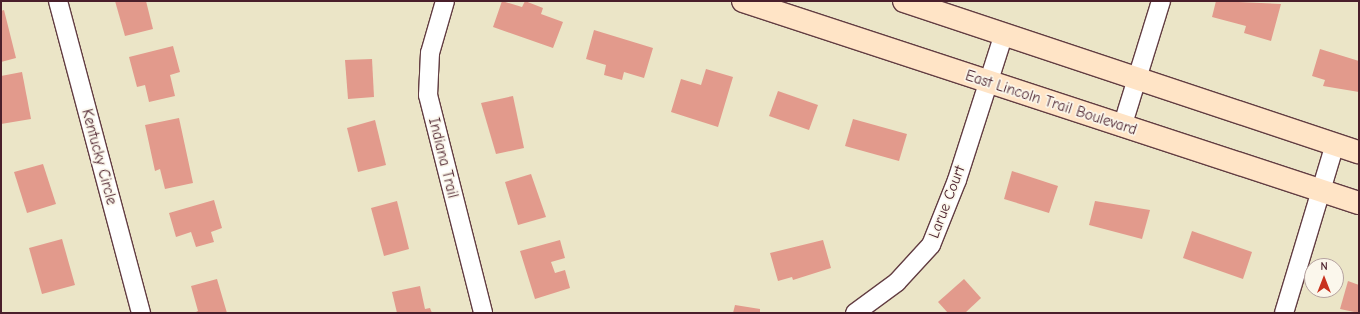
<!DOCTYPE html>
<style>
body{margin:0}
#map{position:relative;width:1360px;height:314px;overflow:hidden;background:#ebe5c7;font-family:"Comic Neue",sans-serif}
div>[style]{position:absolute}
[style*='--x']{left:calc(var(--x)*1px);top:calc(var(--y)*1px);width:calc(var(--w)*1px);rotate:calc(var(--a)*1deg)}
.building>*{inset:0;background:#e29a8c}
.roads{filter:drop-shadow(1px 0 #623d42) drop-shadow(-1px 0 #623d42) drop-shadow(0 1px #623d42) drop-shadow(0 -1px #623d42)}
.street>*{height:18px;margin:-9px;padding:0 9px;transform-origin:9px;border-radius:9px;background:#fff}
.secondary>*{height:22px;margin:-11px;padding:0 11px;transform-origin:11px;border-radius:11px;background:#ffe4c6}
span{translate:-50% -50%;white-space:nowrap;text-align:center;line-height:1.15;-webkit-text-stroke:3.5px #fbf7ec;paint-order:stroke}
.street-label{font-size:15px;color:#4a1f2b}
.frame{position:absolute;inset:0;border:2px solid #4a1f2b;pointer-events:none}
.north{position:absolute;left:1304px;top:258px;width:40px;height:40px;box-sizing:border-box;background:#fbf7ec;border:1px solid #b4a19f;border-radius:50%;rotate:0deg;font-size:11px;font-weight:700;line-height:16px;text-align:center;color:#4a1f2b}
.north::after{content:'';display:block;margin:auto;width:14px;height:18px;background:#c8321e;clip-path:polygon(50% 0,100% 100%,50% 72%,0 100%)}
</style>
<div id="map">
<div class="building">
<div style="clip-path:polygon(115px 1px,146px 1px,153px 29px,125px 36px)"></div>
<div style="clip-path:polygon(502px 1px,522px 7px,525px 1px,543px 8px,541px 14px,563px 22px,553px 48px,493px 27px)"></div>
<div style="clip-path:polygon(1216px 1px,1281px 4px,1271px 41px,1244px 33px,1246px 26px,1212px 17px)"></div>
<div style="clip-path:polygon(4px 10px,16px 58px,1px 62px,1px 11px)"></div>
<div style="clip-path:polygon(594px 30px,653px 48px,644px 78px,624px 72px,622px 80px,604px 75px,606px 65px,586px 59px)"></div>
<div style="clip-path:polygon(173px 46px,180px 72px,170px 75px,175px 96px,149px 102px,145px 85px,137px 87px,129px 57px)"></div>
<div style="clip-path:polygon(1320px 49px,1359px 61px,1359px 92px,1323px 86px,1325px 80px,1312px 76px)"></div>
<div style="clip-path:polygon(372px 59px,374px 97px,348px 99px,345px 60px)"></div>
<div style="clip-path:polygon(706px 69px,733px 77px,718px 127px,671px 112px,681px 79px,701px 85px)"></div>
<div style="clip-path:polygon(22px 72px,31px 119px,1px 124px,1px 76px)"></div>
<div style="clip-path:polygon(778px 91px,818px 105px,809px 130px,769px 116px)"></div>
<div style="clip-path:polygon(513px 96px,524px 148px,496px 154px,481px 103px)"></div>
<div style="clip-path:polygon(179px 118px,193px 183px,165px 189px,160px 169px,155px 171px,145px 125px)"></div>
<div style="clip-path:polygon(853px 119px,907px 134px,899px 161px,845px 146px)"></div>
<div style="clip-path:polygon(375px 120px,386px 165px,358px 172px,347px 128px)"></div>
<div style="clip-path:polygon(43px 164px,56px 204px,27px 213px,14px 172px)"></div>
<div style="clip-path:polygon(1012px 171px,1058px 186px,1049px 213px,1004px 199px)"></div>
<div style="clip-path:polygon(531px 174px,546px 217px,518px 225px,505px 182px)"></div>
<div style="clip-path:polygon(214px 200px,222px 228px,211px 232px,214px 242px,196px 247px,191px 232px,176px 237px,169px 213px)"></div>
<div style="clip-path:polygon(397px 201px,409px 249px,384px 256px,371px 208px)"></div>
<div style="clip-path:polygon(1095px 201px,1150px 210px,1142px 239px,1089px 225px)"></div>
<div style="clip-path:polygon(1192px 231px,1252px 252px,1243px 279px,1183px 258px)"></div>
<div style="clip-path:polygon(62px 239px,75px 285px,42px 294px,29px 248px)"></div>
<div style="clip-path:polygon(560px 240px,565px 258px,551px 262px,555px 273px,565px 270px,570px 288px,535px 299px,520px 251px)"></div>
<div style="clip-path:polygon(823px 240px,831px 268px,793px 280px,792px 277px,778px 281px,770px 253px)"></div>
<div style="clip-path:polygon(217px 279px,227px 313px,194px 313px,198px 311px,191px 286px)"></div>
<div style="clip-path:polygon(964px 279px,981px 298px,965px 313px,948px 313px,938px 302px)"></div>
<div style="clip-path:polygon(1348px 281px,1359px 285px,1359px 313px,1340px 309px)"></div>
<div style="clip-path:polygon(420px 286px,425px 309px,430px 308px,432px 313px,397px 313px,392px 292px)"></div>
<div style="clip-path:polygon(735px 305px,760px 309px,760px 313px,733px 313px)"></div>
</div>
<div class="roads">
<div class="street">
<div style="--x:58;--y:1;--w:323;--a:75.1"></div>
<div style="--x:445;--y:1;--w:54;--a:106.1"></div>
<div style="--x:430;--y:53;--w:42;--a:92.7"></div>
<div style="--x:428;--y:95;--w:225;--a:75.8"></div>
<div style="--x:1122;--y:127;--w:132;--a:-72.8"></div>
<div style="--x:855;--y:313;--w:52;--a:-36.4"></div>
<div style="--x:897;--y:282;--w:50;--a:-47.4"></div>
<div style="--x:931;--y:245;--w:70;--a:-68.2"></div>
<div style="--x:957;--y:180;--w:153;--a:-72.2"></div>
<div style="--x:1284;--y:313;--w:177;--a:-73.2"></div>
</div>
<div class="secondary">
<div style="--x:743;--y:1;--w:648;--a:18.16"></div>
<div style="--x:904;--y:1;--w:479;--a:18.4"></div>
</div>
</div>
<div class="street-label">
<span style="left:1051px;top:103px;rotate:18deg">East Lincoln Trail Boulevard</span>
<span style="left:99px;top:157px;rotate:75deg">Kentucky Circle</span>
<span style="left:443px;top:158px;rotate:76deg">Indiana Trail</span>
<span style="left:947px;top:202px;rotate:-69deg">Larue Court</span>
</div>
<div class="frame"></div>
<div class="north">N</div>
</div>
